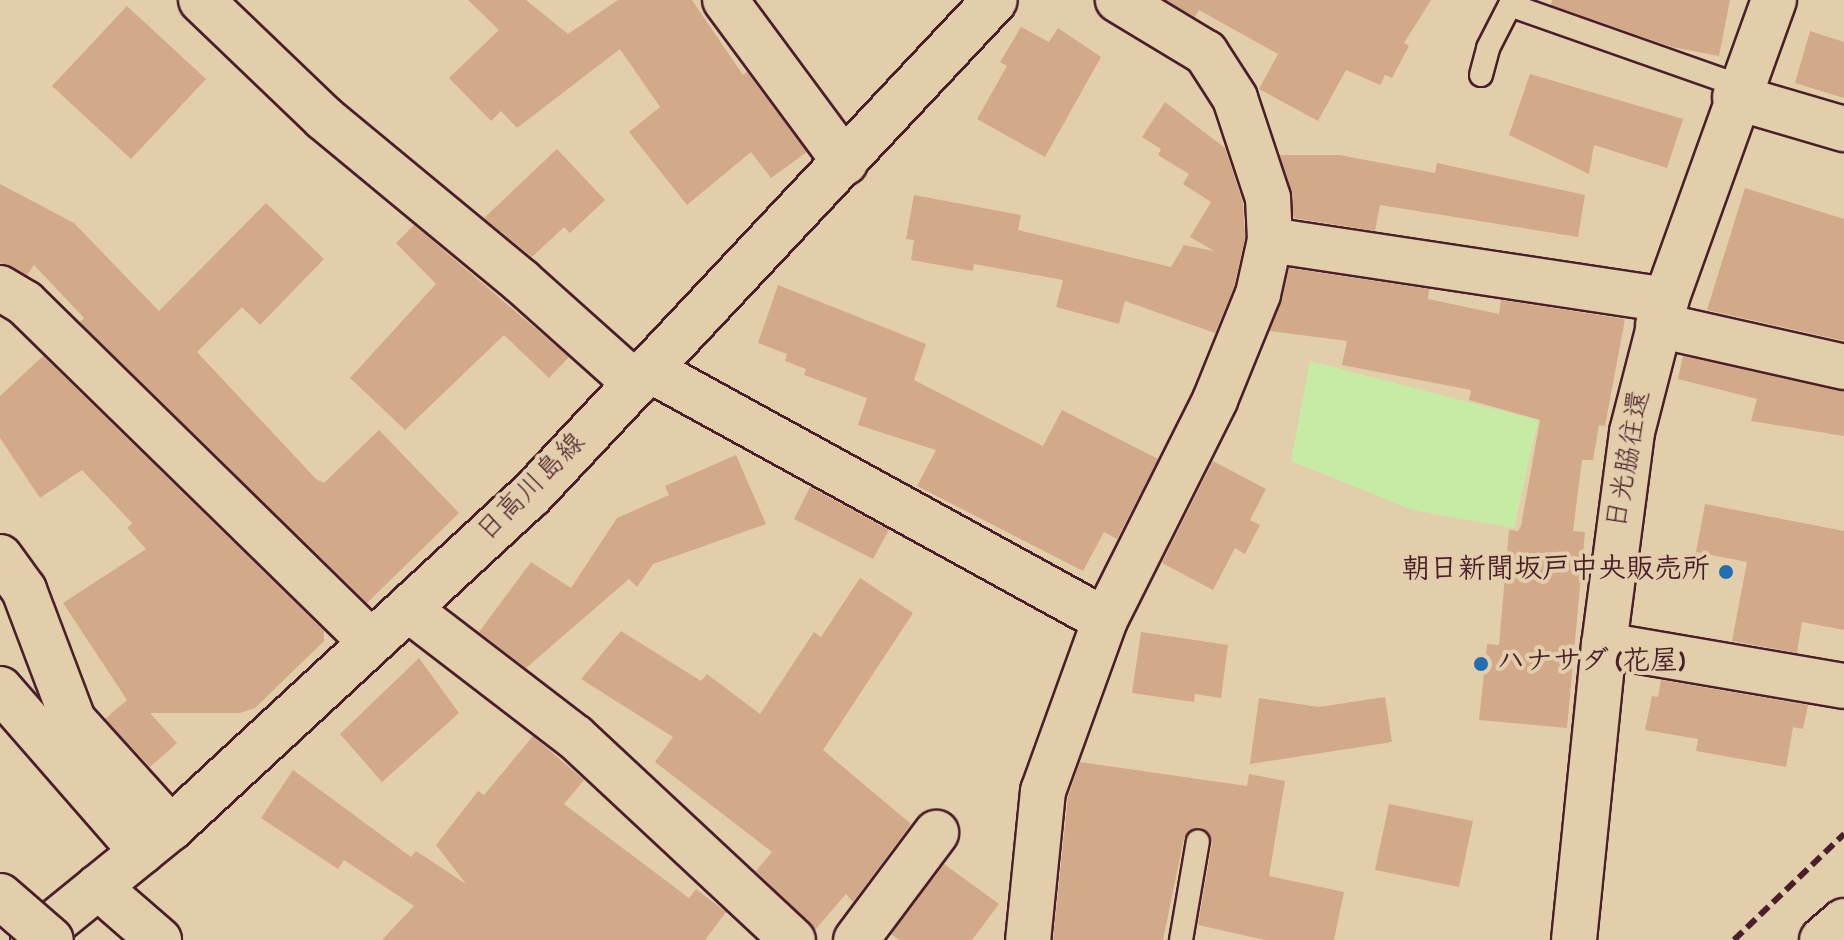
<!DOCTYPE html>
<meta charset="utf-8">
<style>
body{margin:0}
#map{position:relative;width:1844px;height:940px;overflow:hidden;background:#e3ceac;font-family:Dekko,"Klee One",sans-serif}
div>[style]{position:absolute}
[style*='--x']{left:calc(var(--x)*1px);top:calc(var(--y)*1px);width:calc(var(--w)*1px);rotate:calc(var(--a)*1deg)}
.green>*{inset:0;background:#c6eba4}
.building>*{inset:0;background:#d2aa89}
.roads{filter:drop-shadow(2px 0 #4a1f2b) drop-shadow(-2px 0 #4a1f2b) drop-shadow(0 2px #4a1f2b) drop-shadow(0 -2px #4a1f2b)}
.lane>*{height:22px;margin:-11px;padding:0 11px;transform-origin:11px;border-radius:11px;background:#e3ceac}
.street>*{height:44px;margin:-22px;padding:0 22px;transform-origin:22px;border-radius:22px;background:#e3ceac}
.secondary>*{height:44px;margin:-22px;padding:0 22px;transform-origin:22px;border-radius:22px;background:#e3ceac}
.primary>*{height:44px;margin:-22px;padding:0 22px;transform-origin:22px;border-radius:22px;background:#e3ceac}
.rail>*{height:6px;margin-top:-3px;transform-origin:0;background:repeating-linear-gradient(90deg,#4a1f2b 0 12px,transparent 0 18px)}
.bridges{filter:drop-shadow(2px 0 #4a1f2b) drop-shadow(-2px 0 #4a1f2b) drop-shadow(0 2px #4a1f2b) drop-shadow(0 -2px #4a1f2b)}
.highway-bridge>*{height:44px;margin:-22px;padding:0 22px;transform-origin:22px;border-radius:22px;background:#e3ceac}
.dots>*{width:22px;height:22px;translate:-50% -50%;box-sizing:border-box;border:4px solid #e3ceac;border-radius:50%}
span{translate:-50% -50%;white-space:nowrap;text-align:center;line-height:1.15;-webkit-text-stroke:8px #e3ceac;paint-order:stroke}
.street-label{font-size:28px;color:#4a1f2b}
.poi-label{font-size:28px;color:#4a1f2b;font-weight:700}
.right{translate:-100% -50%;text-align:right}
.left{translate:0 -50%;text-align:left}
</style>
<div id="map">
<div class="green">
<div style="clip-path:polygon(1310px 361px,1538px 420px,1514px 528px,1412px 510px,1291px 461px)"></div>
</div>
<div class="building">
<div style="clip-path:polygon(468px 0,526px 0,568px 34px,618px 0,692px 0,743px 75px,747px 72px,807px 152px,771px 178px,751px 152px,687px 205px,629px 132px,660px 107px,620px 49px,517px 128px,501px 111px,491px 121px,449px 78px,499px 30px)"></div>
<div style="clip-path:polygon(1166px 0,1431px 0,1404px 43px,1409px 46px,1392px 78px,1385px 75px,1380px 85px,1346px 70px,1318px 121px,1259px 89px,1278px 54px,1199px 10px,1195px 17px)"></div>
<div style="clip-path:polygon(1552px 0,1730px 0,1719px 56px,1672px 47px,1551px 5px)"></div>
<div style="clip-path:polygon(127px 6px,206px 79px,131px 159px,52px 86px)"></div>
<div style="clip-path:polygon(1021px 27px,1049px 42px,1058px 28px,1101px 57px,1045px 157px,977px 119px,1007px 66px,1000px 62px)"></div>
<div style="clip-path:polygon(1810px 31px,1844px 42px,1844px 98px,1795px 83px)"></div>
<div style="clip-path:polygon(1530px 74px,1683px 119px,1667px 168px,1594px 145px,1589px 174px,1509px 135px)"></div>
<div style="clip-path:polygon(1165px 102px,1225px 148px,1243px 203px,1245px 238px,1234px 287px,1215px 333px,1125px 301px,1119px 324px,1056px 307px,1063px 280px,974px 264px,973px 271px,911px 260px,914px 240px,906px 239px,914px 195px,1021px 215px,1018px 230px,1171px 267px,1184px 245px,1214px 251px,1190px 237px,1211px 202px,1183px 184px,1189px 174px,1158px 155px,1161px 149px,1142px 137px)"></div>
<div style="clip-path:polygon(557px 149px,605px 200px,570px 233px,564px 227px,532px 257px,484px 218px)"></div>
<div style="clip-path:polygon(1280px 155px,1339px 155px,1435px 173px,1437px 163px,1585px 195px,1578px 237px,1380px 205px,1375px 231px,1294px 218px)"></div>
<div style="clip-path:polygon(0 184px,74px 223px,159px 311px,266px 203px,324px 259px,260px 325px,242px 307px,197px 352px,316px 479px,324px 483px,379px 430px,459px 513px,367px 603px,80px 322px,84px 318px,34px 265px,27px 275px,0 263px)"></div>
<div style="clip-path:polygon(1745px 188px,1844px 219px,1844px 341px,1707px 310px)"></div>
<div style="clip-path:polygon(414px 225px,569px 357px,549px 378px,504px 335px,405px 430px,350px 378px,436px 284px,396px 243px)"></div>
<div style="clip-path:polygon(1289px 268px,1429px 289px,1428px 299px,1499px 314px,1501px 300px,1625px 319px,1605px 426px,1599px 425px,1593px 460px,1582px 460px,1573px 531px,1585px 532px,1567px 728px,1479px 720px,1487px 644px,1499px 645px,1509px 530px,1518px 531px,1521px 526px,1540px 420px,1469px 400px,1471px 390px,1342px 365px,1347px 341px,1270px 331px)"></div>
<div style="clip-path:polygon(778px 285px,926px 344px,914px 380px,1043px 446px,1062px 410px,1158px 459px,1117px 539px,1104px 532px,1083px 571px,917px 486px,936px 450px,858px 425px,867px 398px,804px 375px,806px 369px,785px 361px,787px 354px,758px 343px)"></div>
<div style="clip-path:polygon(43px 356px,324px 631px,324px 641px,255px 708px,240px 713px,150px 713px,177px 743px,150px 767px,105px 719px,127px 700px,63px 603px,146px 549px,127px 528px,132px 523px,82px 470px,40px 498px,0 438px,0 396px)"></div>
<div style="clip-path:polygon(1683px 356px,1844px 391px,1844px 436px,1751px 421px,1757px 399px,1678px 379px)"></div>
<div style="clip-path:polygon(736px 455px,766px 524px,653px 564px,637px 587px,629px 579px,526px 668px,479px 632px,531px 562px,571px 588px,617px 518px,669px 495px,665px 486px)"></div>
<div style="clip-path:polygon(1213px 461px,1266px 489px,1250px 520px,1260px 525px,1245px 554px,1235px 548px,1213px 590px,1162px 563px)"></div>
<div style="clip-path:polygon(810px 487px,889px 530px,873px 559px,794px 519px)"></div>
<div style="clip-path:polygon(1705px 504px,1844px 531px,1844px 630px,1802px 622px,1797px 653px,1732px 641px,1747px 562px,1696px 552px)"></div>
<div style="clip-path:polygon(860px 578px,913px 613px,823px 750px,911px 824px,853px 902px,846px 894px,815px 930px,756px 871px,772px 852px,655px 762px,673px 737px,581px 679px,621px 631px,701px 681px,707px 674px,760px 714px,814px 632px,821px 637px)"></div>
<div style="clip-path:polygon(1141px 632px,1228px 645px,1221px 698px,1195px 694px,1194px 702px,1132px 693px)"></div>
<div style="clip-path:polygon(419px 658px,459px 713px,382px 782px,340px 734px)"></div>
<div style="clip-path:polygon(1661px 680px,1808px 705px,1803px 729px,1793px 727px,1786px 767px,1696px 751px,1698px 739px,1645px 730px,1652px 696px,1658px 697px)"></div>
<div style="clip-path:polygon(1385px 697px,1392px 742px,1250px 764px,1259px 698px,1319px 707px)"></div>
<div style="clip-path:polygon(533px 736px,584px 780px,564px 804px,689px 898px,696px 889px,726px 912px,705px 940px,382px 940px,414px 906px,344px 860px,338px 869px,261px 818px,293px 770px,411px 857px,416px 851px,466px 884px,436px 845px,478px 791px,484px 795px)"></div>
<div style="clip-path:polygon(1080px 762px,1247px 786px,1249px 774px,1285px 781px,1269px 876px,1344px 892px,1334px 940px,1265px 940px,1198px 925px,1212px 843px,1200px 827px,1184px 838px,1163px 940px,1053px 940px,1068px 797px)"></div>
<div style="clip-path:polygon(1389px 804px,1473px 821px,1459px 887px,1375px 870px)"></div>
<div style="clip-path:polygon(944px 864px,999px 904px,972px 940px,899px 940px,891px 934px)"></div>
</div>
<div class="roads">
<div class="lane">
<div style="--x:1481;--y:75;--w:28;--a:-75"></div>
<div style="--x:1488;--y:48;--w:48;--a:-62.9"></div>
<div style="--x:1510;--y:5;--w:244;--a:19.4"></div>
<div style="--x:1181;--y:940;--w:100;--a:-80.3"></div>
</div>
<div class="street">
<div style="--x:201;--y:0;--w:170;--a:43.8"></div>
<div style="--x:324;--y:118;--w:256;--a:39.6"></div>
<div style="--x:521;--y:281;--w:154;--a:41.8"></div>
<div style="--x:725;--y:0;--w:202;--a:53.5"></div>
<div style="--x:1735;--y:97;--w:114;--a:16.4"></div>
<div style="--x:1270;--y:240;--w:401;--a:8.6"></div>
<div style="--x:0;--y:288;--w:29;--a:31"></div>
<div style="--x:25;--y:303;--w:484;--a:44.4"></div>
<div style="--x:1658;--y:325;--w:191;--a:12.7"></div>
<div style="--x:650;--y:370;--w:519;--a:28.79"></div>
<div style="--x:1105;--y:620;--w:182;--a:109.9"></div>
<div style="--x:1043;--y:791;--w:150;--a:95.7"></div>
<div style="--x:0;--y:557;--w:41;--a:54"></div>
<div style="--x:24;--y:590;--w:139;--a:69.3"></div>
<div style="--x:73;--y:720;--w:146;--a:47.8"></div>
<div style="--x:408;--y:609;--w:210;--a:37.5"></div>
<div style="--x:575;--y:737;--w:298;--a:43"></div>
<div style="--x:1105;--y:620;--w:246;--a:-63.4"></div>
<div style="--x:1215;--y:400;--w:114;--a:-67.9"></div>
<div style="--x:1258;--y:294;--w:55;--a:-77.5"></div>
<div style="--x:1270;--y:240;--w:42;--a:-92.7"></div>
<div style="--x:1268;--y:198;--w:105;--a:-108.3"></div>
<div style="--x:1235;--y:98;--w:54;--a:-122.8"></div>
<div style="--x:1206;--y:53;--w:103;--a:-148.9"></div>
<div style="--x:1604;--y:645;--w:243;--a:9.7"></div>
<div style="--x:0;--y:689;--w:216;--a:48.9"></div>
<div style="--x:98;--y:887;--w:81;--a:41"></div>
<div style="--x:856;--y:940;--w:134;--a:-53.2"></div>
<div style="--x:1822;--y:940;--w:29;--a:-41"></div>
</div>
<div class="secondary">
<div style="--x:1574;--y:940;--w:297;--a:-84.2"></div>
<div style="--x:1604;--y:645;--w:215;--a:-82.5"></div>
<div style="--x:1632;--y:432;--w:136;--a:-75.6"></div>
<div style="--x:1666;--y:300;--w:319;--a:-70.2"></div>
</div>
<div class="primary">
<div style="--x:33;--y:940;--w:178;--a:-39.1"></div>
<div style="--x:171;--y:828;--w:490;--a:-42.8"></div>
<div style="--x:531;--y:495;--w:678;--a:-46.85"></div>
</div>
</div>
<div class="rail">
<div style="--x:1734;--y:940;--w:153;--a:-43.9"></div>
</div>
<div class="bridges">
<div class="highway-bridge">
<div style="--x:0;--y:896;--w:67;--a:40.8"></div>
</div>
</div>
<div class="dots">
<div style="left:1726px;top:572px;background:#1f6fb2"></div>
<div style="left:1481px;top:664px;background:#1f6fb2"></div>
</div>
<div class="street-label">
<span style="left:1631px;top:460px;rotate:-80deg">日光脇往還</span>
<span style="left:533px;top:489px;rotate:-45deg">日高川島線</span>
</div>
<div class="poi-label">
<span class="right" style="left:1710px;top:572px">朝日新聞坂戸中央販売所</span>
<span class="left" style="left:1497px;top:664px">ハナサダ (花屋)</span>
</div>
</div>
